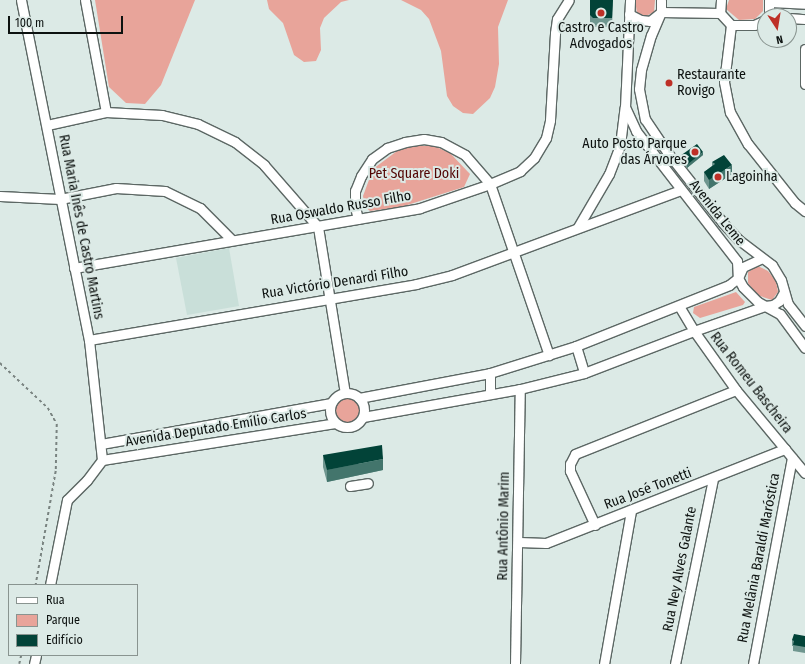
<!DOCTYPE html>
<meta charset="utf-8">
<style>
body{margin:0}
#map{position:relative;width:805px;height:664px;overflow:hidden;background:#dceae6;font-family:"Fira Sans Condensed",sans-serif}
div>[style]{position:absolute}
[style*='--x']{left:calc(var(--x)*1px);top:calc(var(--y)*1px);width:calc(var(--w)*1px);rotate:calc(var(--a)*1deg)}
.built>*{inset:0;background:#c9dfd9}
.green>*{inset:0;background:#e8a49a}
.round{border-radius:50%}
.path>*{height:1.5px;margin-top:-0.75px;transform-origin:0;background:repeating-linear-gradient(90deg,#798380 0 3px,transparent 0 6px)}
.roads{filter:drop-shadow(1px 0 #5c6764) drop-shadow(-1px 0 #5c6764) drop-shadow(0 1px #5c6764) drop-shadow(0 -1px #5c6764)}
.minor>*{height:9px;margin:-4.5px;padding:0 4.5px;transform-origin:4.5px;border-radius:4.5px;background:#fff}
.minor>.ring{margin:-4.5px;padding:0;box-sizing:content-box;background:none;border:9px solid #fff;border-radius:50%}
.wall>*{inset:0;background:#6f968f}
.shaded-wall>*{inset:0;background:#43756c}
.building>*{inset:0;background:#024338}
.dots>*{width:11px;height:11px;translate:-50% -50%;box-sizing:border-box;border:2px solid #dceae6;border-radius:50%}
span{translate:-50% -50%;white-space:nowrap;text-align:center;line-height:1.15;-webkit-text-stroke:4px #dceae6;paint-order:stroke}
.poi-label{font-size:14px;color:#0d1210}
.left{translate:0 -50%;text-align:left}
.right{translate:-100% -50%;text-align:right}
.park-label{font-size:14px;color:#520504}
.street-label{font-size:14px;color:#0d1210}
.legend{position:absolute;left:8px;top:584px;width:130px;height:72px;box-sizing:border-box;background:#dceae6;border:1px solid #899490;margin:0;padding:5px 7px;list-style:none;font-size:12px;color:#0d1210}
.legend li{display:flex;align-items:center;gap:8px;height:20px}
.legend b{width:20px;border:1px solid #899490}
.north{position:absolute;left:757px;top:8px;width:40px;height:40px;box-sizing:border-box;background:#dceae6;border:1px solid #899490;border-radius:50%;rotate:168deg;font-size:11px;font-weight:700;line-height:16px;text-align:center;color:#0d1210}
.north::after{content:'';display:block;margin:auto;width:14px;height:18px;background:#be3027;clip-path:polygon(50% 0,100% 100%,50% 72%,0 100%)}
.scale{position:absolute;left:8px;top:16px;width:115px;height:18px;box-sizing:border-box;border:2px solid #0d1210;border-top:0;padding-left:5px;font-size:12px;line-height:14px;white-space:nowrap;color:#0d1210;-webkit-text-stroke:3px #dceae6;paint-order:stroke}
</style>
<div id="map">
<div class="built">
<div style="clip-path:polygon(229px 248px,239px 306px,187px 315px,176px 258px)"></div>
</div>
<div class="green">
<div style="clip-path:polygon(95px 0,195px 0,161px 85px,145px 104px,126px 103px,109px 87px)"></div>
<div style="clip-path:polygon(267px 0,349px 0,341px 2px,324px 18px,320px 28px,321px 50px,316px 61px,304px 62px,294px 55px,283px 23px,269px 9px)"></div>
<div style="clip-path:polygon(401px 0,508px 0,498px 27px,499px 64px,495px 87px,490px 98px,473px 114px,463px 113px,453px 106px,447px 96px,441px 51px,429px 19px,421px 10px)"></div>
<div style="clip-path:polygon(635px 0,655px 0,654px 12px,646px 16px,637px 13px)"></div>
<div style="clip-path:polygon(729px 0,763px 0,763px 11px,755px 19px,739px 20px,726px 9px)"></div>
<div style="clip-path:polygon(413px 146px,434px 146px,450px 153px,470px 174px,464px 187px,401px 207px,370px 211px,365px 207px,363px 196px,373px 169px,397px 151px)"></div>
<div style="clip-path:polygon(758px 266px,768px 271px,776px 281px,778px 292px,772px 300px,757px 295px,748px 283px,748px 272px)"></div>
<div style="clip-path:polygon(736px 292px,745px 302px,743px 305px,700px 318px,693px 313px,694px 307px)"></div>
<div class="round" style="left:334px;top:397px;width:26px;height:26px"></div>
</div>
<div class="path">
<div style="--x:0;--y:363;--w:66;--a:43.2"></div>
<div style="--x:48;--y:408;--w:18;--a:61"></div>
<div style="--x:57;--y:424;--w:47;--a:91.2"></div>
<div style="--x:56;--y:471;--w:116;--a:100"></div>
<div style="--x:19;--y:664;--w:9;--a:-77"></div>
</div>
<div class="roads">
<div class="minor">
<div style="--x:21;--y:0;--w:347;--a:78.7"></div>
<div style="--x:89;--y:340;--w:121;--a:83.8"></div>
<div style="--x:85;--y:0;--w:114;--a:79.4"></div>
<div style="--x:661;--y:0;--w:12;--a:90"></div>
<div style="--x:661;--y:12;--w:25;--a:113"></div>
<div style="--x:651;--y:35;--w:36;--a:106"></div>
<div style="--x:641;--y:70;--w:19;--a:96"></div>
<div style="--x:639;--y:89;--w:31;--a:79"></div>
<div style="--x:645;--y:119;--w:40;--a:56"></div>
<div style="--x:667;--y:152;--w:90;--a:51.7"></div>
<div style="--x:723;--y:223;--w:23;--a:47"></div>
<div style="--x:739;--y:240;--w:41;--a:37.1"></div>
<div style="--x:772;--y:265;--w:17;--a:59"></div>
<div style="--x:781;--y:280;--w:25;--a:74"></div>
<div style="--x:788;--y:304;--w:28;--a:52"></div>
<div style="--x:721;--y:0;--w:13;--a:94"></div>
<div style="--x:720;--y:13;--w:16;--a:47"></div>
<div style="--x:731;--y:25;--w:23;--a:0"></div>
<div style="--x:754;--y:25;--w:12;--a:-24"></div>
<div style="--x:770;--y:2;--w:35;--a:3"></div>
<div style="--x:629;--y:14;--w:13;--a:27"></div>
<div style="--x:641;--y:20;--w:9;--a:6"></div>
<div style="--x:650;--y:21;--w:14;--a:-39"></div>
<div style="--x:661;--y:12;--w:59;--a:1"></div>
<div style="--x:769;--y:16;--w:16;--a:-90"></div>
<div style="--x:789;--y:18;--w:16;--a:4"></div>
<div style="--x:731;--y:25;--w:57;--a:97"></div>
<div style="--x:724;--y:82;--w:31;--a:79"></div>
<div style="--x:730;--y:112;--w:37;--a:61"></div>
<div style="--x:748;--y:144;--w:75;--a:51.5"></div>
<div style="--x:795;--y:203;--w:13;--a:39"></div>
<div style="--x:805;--y:49;--w:35;--a:90"></div>
<div style="--x:625;--y:107;--w:26;--a:65"></div>
<div style="--x:636;--y:131;--w:165;--a:52.2"></div>
<div style="--x:737;--y:261;--w:17;--a:87"></div>
<div style="--x:738;--y:278;--w:10;--a:61"></div>
<div style="--x:743;--y:287;--w:21;--a:45"></div>
<div style="--x:758;--y:302;--w:25;--a:29"></div>
<div style="--x:780;--y:314;--w:42;--a:53.7"></div>
<div style="--x:47;--y:125;--w:60;--a:-12.4"></div>
<div style="--x:106;--y:112;--w:56;--a:3.1"></div>
<div style="--x:162;--y:115;--w:37;--a:14"></div>
<div style="--x:198;--y:124;--w:41;--a:25.9"></div>
<div style="--x:235;--y:142;--w:37;--a:38"></div>
<div style="--x:264;--y:165;--w:82;--a:48.9"></div>
<div style="--x:318;--y:227;--w:168;--a:80.8"></div>
<div style="--x:0;--y:196;--w:60;--a:2.9"></div>
<div style="--x:60;--y:199;--w:57;--a:-11.1"></div>
<div style="--x:116;--y:188;--w:49;--a:3.5"></div>
<div style="--x:165;--y:191;--w:39;--a:26"></div>
<div style="--x:200;--y:208;--w:45;--a:45"></div>
<div style="--x:358;--y:219;--w:12;--a:-104"></div>
<div style="--x:355;--y:207;--w:16;--a:-90"></div>
<div style="--x:355;--y:191;--w:16;--a:-68"></div>
<div style="--x:361;--y:176;--w:20;--a:-57"></div>
<div style="--x:372;--y:159;--w:19;--a:-36"></div>
<div style="--x:387;--y:148;--w:19;--a:-18"></div>
<div style="--x:405;--y:142;--w:19;--a:-9"></div>
<div style="--x:424;--y:139;--w:17;--a:10"></div>
<div style="--x:441;--y:142;--w:27;--a:28"></div>
<div style="--x:465;--y:155;--w:38;--a:49"></div>
<div style="--x:490;--y:184;--w:181;--a:71"></div>
<div style="--x:578;--y:227;--w:61;--a:-59.7"></div>
<div style="--x:609;--y:174;--w:31;--a:-69"></div>
<div style="--x:620;--y:145;--w:38;--a:-83"></div>
<div style="--x:625;--y:107;--w:107;--a:-87.3"></div>
<div style="--x:74;--y:268;--w:351;--a:-9.8"></div>
<div style="--x:420;--y:208;--w:74;--a:-18.9"></div>
<div style="--x:490;--y:184;--w:33;--a:-23"></div>
<div style="--x:520;--y:171;--w:19;--a:-43"></div>
<div style="--x:534;--y:158;--w:23;--a:-59"></div>
<div style="--x:546;--y:138;--w:18;--a:-77"></div>
<div style="--x:550;--y:120;--w:87;--a:-86.7"></div>
<div style="--x:555;--y:33;--w:14;--a:-82"></div>
<div style="--x:557;--y:19;--w:22;--a:-58"></div>
<div style="--x:679;--y:306;--w:29;--a:59"></div>
<div style="--x:694;--y:331;--w:72;--a:54.6"></div>
<div style="--x:736;--y:390;--w:108;--a:50.3"></div>
<div style="--x:89;--y:340;--w:332;--a:-9.7"></div>
<div style="--x:416;--y:284;--w:37;--a:-14"></div>
<div style="--x:452;--y:275;--w:244;--a:-20.4"></div>
<div style="--x:576;--y:346;--w:28;--a:73"></div>
<div style="--x:490;--y:373;--w:20;--a:90"></div>
<div class="ring" style="left:330px;top:393px;width:25px;height:25px"></div>
<div style="--x:359;--y:398;--w:133;--a:-10.8"></div>
<div style="--x:490;--y:373;--w:90;--a:-17.4"></div>
<div style="--x:576;--y:346;--w:165;--a:-21.7"></div>
<div style="--x:729;--y:285;--w:11;--a:-38"></div>
<div style="--x:738;--y:278;--w:12;--a:-66"></div>
<div style="--x:743;--y:267;--w:19;--a:-25"></div>
<div style="--x:363;--y:417;--w:159;--a:-10.1"></div>
<div style="--x:520;--y:389;--w:66;--a:-14"></div>
<div style="--x:584;--y:373;--w:118;--a:-20.9"></div>
<div style="--x:694;--y:331;--w:75;--a:-19.4"></div>
<div style="--x:765;--y:306;--w:8;--a:-7"></div>
<div style="--x:773;--y:305;--w:7;--a:-34"></div>
<div style="--x:779;--y:301;--w:10;--a:-61"></div>
<div style="--x:101;--y:444;--w:234;--a:-10.1"></div>
<div style="--x:102;--y:460;--w:236;--a:-9"></div>
<div style="--x:350;--y:486;--w:18;--a:-9"></div>
<div style="--x:595;--y:525;--w:60;--a:-114.8"></div>
<div style="--x:570;--y:471;--w:7;--a:-90"></div>
<div style="--x:570;--y:464;--w:11;--a:-63"></div>
<div style="--x:575;--y:454;--w:173;--a:-21.7"></div>
<div style="--x:519;--y:542;--w:27;--a:2"></div>
<div style="--x:546;--y:543;--w:257;--a:-21.5"></div>
<div style="--x:50;--y:585;--w:87;--a:-78.7"></div>
<div style="--x:67;--y:500;--w:28;--a:-45"></div>
<div style="--x:87;--y:480;--w:25;--a:-53"></div>
<div style="--x:34;--y:664;--w:9;--a:-77"></div>
<div style="--x:515;--y:664;--w:275;--a:-89"></div>
<div style="--x:604;--y:664;--w:155;--a:-80"></div>
<div style="--x:675;--y:664;--w:189;--a:-78.4"></div>
<div style="--x:753;--y:664;--w:210;--a:-79.3"></div>
</div>
</div>
<div class="wall">
<div style="clip-path:polygon(590px 0,613px 0,612px 27px,593px 27px,590px 24px)"></div>
<div style="clip-path:polygon(703px 155px,687px 168px,680px 159px,680px 156px)"></div>
<div style="clip-path:polygon(712px 162px,732px 174px,709px 189px,704px 181px,704px 172px,712px 166px)"></div>
<div style="clip-path:polygon(323px 455px,383px 470px,327px 482px,323px 467px)"></div>
<div style="clip-path:polygon(805px 636px,805px 653px,793px 651px,793px 646px,792px 646px,792px 640px)"></div>
</div>
<div class="shaded-wall">
<div style="clip-path:polygon(703px 152px,703px 155px,687px 168px,687px 165px)"></div>
<div style="clip-path:polygon(732px 165px,732px 174px,709px 189px,709px 180px)"></div>
<div style="clip-path:polygon(383px 459px,383px 470px,327px 482px,327px 470px)"></div>
</div>
<div class="building">
<div style="clip-path:polygon(590px 0,613px 0,612px 18px,593px 18px,590px 15px)"></div>
<div style="clip-path:polygon(697px 144px,703px 152px,687px 165px,680px 156px)"></div>
<div style="clip-path:polygon(724px 155px,732px 165px,709px 180px,704px 172px,715px 164px,712px 162px)"></div>
<div style="clip-path:polygon(382px 445px,383px 459px,327px 470px,323px 455px)"></div>
<div style="clip-path:polygon(794px 634px,805px 636px,805px 647px,793px 645px,794px 641px,792px 640px)"></div>
</div>
<div class="dots">
<div style="left:601px;top:13px;background:#be3027"></div>
<div style="left:669px;top:83px;background:#be3027"></div>
<div style="left:695px;top:152px;background:#be3027"></div>
<div style="left:718px;top:177px;background:#be3027"></div>
</div>
<div class="poi-label">
<span style="left:601px;top:36px">Castro e Castro<br>Advogados</span>
<span class="left" style="left:677px;top:83px">Restaurante<br>Rovigo</span>
<span class="right" style="left:687px;top:152px">Auto Posto Parque<br>das Árvores</span>
<span class="left" style="left:726px;top:177px">Lagoinha</span>
</div>
<div class="park-label">
<span style="left:414px;top:174px">Pet Square Doki</span>
</div>
<div class="street-label">
<span style="left:341px;top:208px;rotate:-10deg">Rua Oswaldo Russo Filho</span>
<span style="left:717px;top:213px;rotate:51deg">Avenida Leme</span>
<span style="left:81px;top:227px;rotate:79deg">Rua Maria Inês de Castro Martins</span>
<span style="left:335px;top:283px;rotate:-9deg">Rua Victório Denardi Filho</span>
<span style="left:751px;top:383px;rotate:52deg">Rua Romeu Bascheira</span>
<span style="left:216px;top:428px;rotate:-9deg">Avenida Deputado Emílio Carlos</span>
<span style="left:648px;top:489px;rotate:-21deg">Rua José Tonetti</span>
<span style="left:504px;top:526px;rotate:-89deg">Rua Antônio Marim</span>
<span style="left:759px;top:558px;rotate:-79deg">Rua Melânia Baraldi Maróstica</span>
<span style="left:680px;top:569px;rotate:-79deg">Rua Ney Alves Galante</span>
</div>
<ul class="legend">
<li><b style="height:5px;background:#fff"></b>Rua</li>
<li><b style="height:11px;background:#e8a49a"></b>Parque</li>
<li><b style="height:11px;background:#024338"></b>Edifício</li>
</ul>
<div class="north">N</div>
<div class="scale">100 m</div>
</div>
